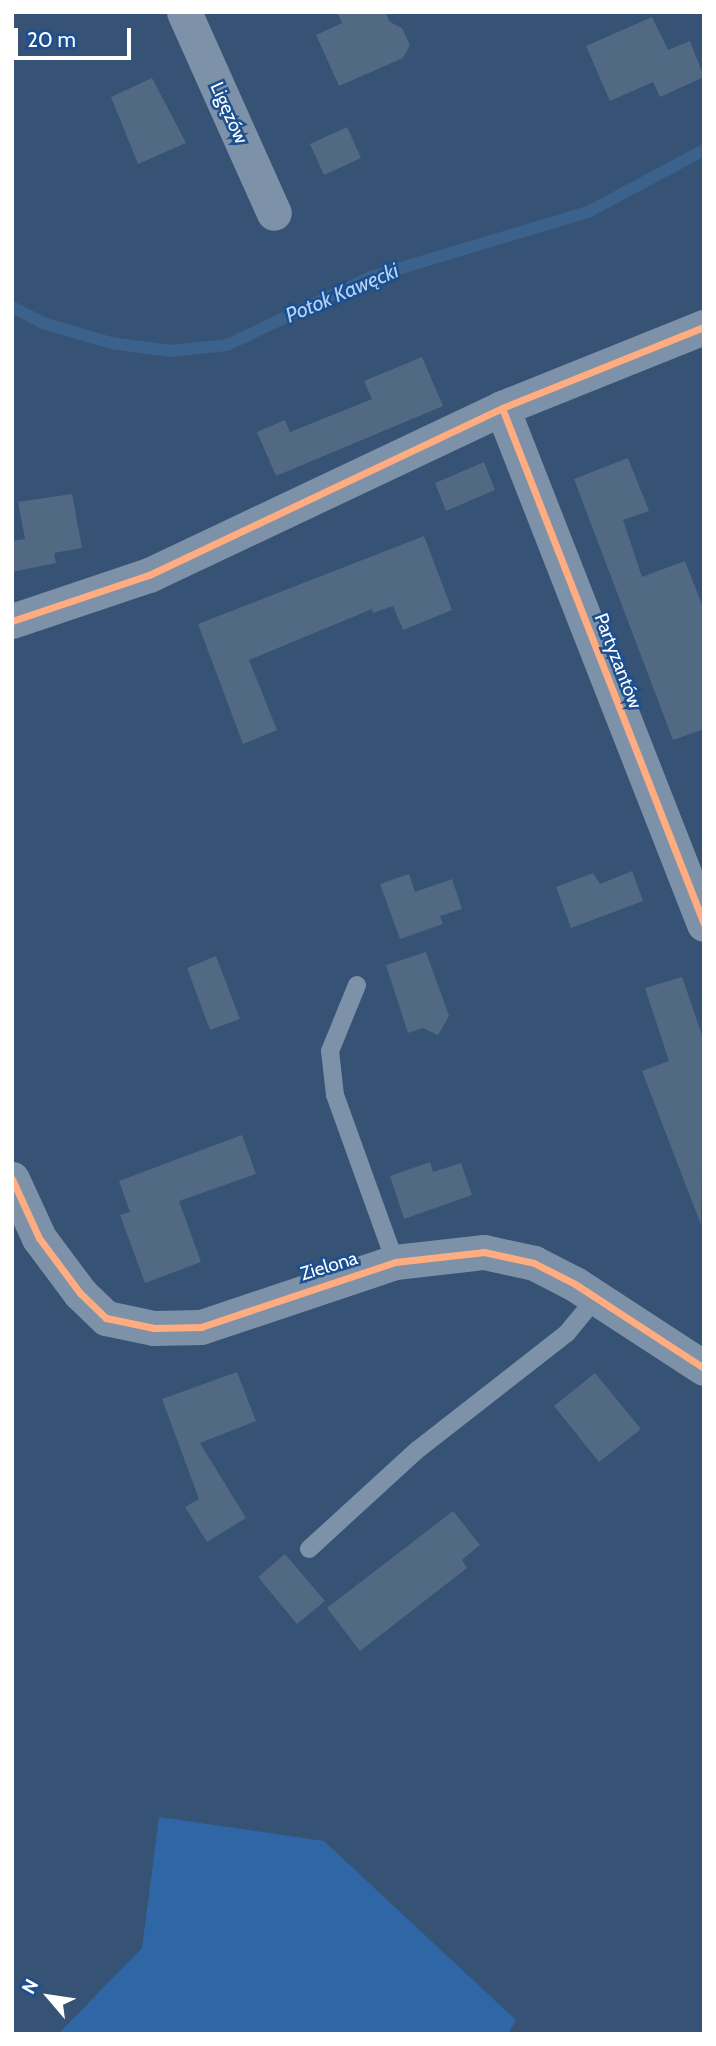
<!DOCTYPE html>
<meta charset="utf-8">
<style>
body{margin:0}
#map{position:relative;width:716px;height:2046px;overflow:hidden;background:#365274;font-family:Cabin,sans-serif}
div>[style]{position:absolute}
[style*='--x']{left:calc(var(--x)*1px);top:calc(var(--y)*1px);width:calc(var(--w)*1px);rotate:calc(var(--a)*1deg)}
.green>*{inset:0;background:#2f66a5}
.stream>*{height:12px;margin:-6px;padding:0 6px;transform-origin:6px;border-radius:6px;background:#3b618d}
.building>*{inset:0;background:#526984}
.service>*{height:18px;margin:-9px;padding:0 9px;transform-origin:9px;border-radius:9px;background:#7d92a8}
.minor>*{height:35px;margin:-17.5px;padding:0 17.5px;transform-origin:17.5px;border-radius:17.5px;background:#7d92a8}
.cycleway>*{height:7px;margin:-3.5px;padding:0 3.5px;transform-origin:3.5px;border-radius:3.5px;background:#ffac80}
span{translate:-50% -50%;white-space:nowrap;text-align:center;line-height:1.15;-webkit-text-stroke:5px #1b4f8f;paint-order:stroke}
.street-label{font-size:19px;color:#fff}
.water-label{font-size:21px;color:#b5d3f5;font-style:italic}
.frame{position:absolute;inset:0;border:14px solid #fff;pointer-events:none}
.north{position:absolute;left:14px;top:1962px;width:70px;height:70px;-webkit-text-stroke:5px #1b4f8f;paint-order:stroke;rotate:299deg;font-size:19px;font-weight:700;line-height:28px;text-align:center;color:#fff}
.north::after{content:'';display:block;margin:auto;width:24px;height:32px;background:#fff;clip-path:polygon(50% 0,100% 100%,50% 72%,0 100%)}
.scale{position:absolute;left:14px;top:28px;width:117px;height:32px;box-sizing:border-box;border:4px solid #fff;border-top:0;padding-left:9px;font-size:21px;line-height:24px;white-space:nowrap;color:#fff;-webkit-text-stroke:5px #1b4f8f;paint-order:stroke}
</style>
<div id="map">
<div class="green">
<div style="clip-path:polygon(159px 1817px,324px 1841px,516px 2020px,508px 2034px,58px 2034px,142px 1948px)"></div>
</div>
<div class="stream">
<div style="--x:12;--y:307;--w:35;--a:27"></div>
<div style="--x:43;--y:323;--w:71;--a:16.4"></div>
<div style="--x:111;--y:343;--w:60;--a:7.7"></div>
<div style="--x:170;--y:351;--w:57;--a:-6"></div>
<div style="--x:227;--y:345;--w:159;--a:-25.3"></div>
<div style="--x:371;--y:277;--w:227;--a:-16.7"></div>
<div style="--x:588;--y:212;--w:132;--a:-28.1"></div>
</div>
<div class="building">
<div style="clip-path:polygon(337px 12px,385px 12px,390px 22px,402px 28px,410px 45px,403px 58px,339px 86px,316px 35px,342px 23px)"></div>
<div style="clip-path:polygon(652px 17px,668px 50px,690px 41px,704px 77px,660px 97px,653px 82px,610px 101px,586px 46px)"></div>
<div style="clip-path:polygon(152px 78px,186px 143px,138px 164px,111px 97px)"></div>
<div style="clip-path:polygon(347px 127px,361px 158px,324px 175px,310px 144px)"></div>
<div style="clip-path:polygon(422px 357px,443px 406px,276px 476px,257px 432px,285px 420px,290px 432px,372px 399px,364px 381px)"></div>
<div style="clip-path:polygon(628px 458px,649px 511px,623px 520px,642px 577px,685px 561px,704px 610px,704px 729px,673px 740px,574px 479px)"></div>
<div style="clip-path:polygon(484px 462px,495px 490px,446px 511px,435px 483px)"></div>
<div style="clip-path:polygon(72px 494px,82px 548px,54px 553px,56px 563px,12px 572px,12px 541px,25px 539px,18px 502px)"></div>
<div style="clip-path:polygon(424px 536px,452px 610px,403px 630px,393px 606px,373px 613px,372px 609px,249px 660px,277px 730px,243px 744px,198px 624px)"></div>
<div style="clip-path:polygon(632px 871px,643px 901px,571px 928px,556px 887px,593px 873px,600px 884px)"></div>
<div style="clip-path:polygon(409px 874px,415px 892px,452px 879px,462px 909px,440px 916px,443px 924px,400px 939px,380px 884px)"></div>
<div style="clip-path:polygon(426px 952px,449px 1016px,438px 1035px,423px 1028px,408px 1033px,386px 965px)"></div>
<div style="clip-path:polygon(216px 956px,240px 1019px,210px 1030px,187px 968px)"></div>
<div style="clip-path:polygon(682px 977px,704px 1041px,701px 1225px,642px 1071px,669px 1061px,645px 988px)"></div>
<div style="clip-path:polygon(242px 1135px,256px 1174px,179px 1201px,201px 1262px,145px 1283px,120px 1215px,130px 1212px,119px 1181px)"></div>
<div style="clip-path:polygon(430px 1162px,433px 1172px,461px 1163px,472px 1195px,404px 1219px,390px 1176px)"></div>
<div style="clip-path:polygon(237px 1372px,256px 1421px,200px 1443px,246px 1518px,207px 1542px,185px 1507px,199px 1499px,162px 1399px)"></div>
<div style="clip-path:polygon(595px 1373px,641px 1429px,599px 1462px,554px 1406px)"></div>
<div style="clip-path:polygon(453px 1511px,480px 1545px,462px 1560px,467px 1568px,360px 1651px,327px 1608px)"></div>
<div style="clip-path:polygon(285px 1554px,325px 1601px,297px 1624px,258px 1577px)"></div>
</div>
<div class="service">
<div style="--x:357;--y:985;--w:71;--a:112.2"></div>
<div style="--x:330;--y:1051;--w:44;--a:83.5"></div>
<div style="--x:335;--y:1095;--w:177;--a:70.2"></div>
<div style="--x:309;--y:1549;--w:145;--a:-42.5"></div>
<div style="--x:416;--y:1451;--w:192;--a:-38"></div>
<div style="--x:567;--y:1333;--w:45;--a:-50.4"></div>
</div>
<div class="minor">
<div style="--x:184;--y:12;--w:220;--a:65.9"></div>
<div style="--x:502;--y:408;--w:554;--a:68.62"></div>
<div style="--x:12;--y:621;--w:145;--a:-18.6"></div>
<div style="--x:149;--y:575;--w:391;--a:-25.3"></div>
<div style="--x:502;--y:408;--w:218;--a:-21.9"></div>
<div style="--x:12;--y:1179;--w:65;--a:65.4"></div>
<div style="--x:39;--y:1238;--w:69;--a:53.3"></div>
<div style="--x:80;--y:1293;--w:36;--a:44"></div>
<div style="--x:106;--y:1318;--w:49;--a:11.8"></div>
<div style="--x:154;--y:1328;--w:47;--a:-1.2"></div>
<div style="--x:201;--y:1327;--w:205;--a:-18.5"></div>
<div style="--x:395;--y:1262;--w:90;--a:-6.4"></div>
<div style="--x:484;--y:1252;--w:51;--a:12.4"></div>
<div style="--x:534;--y:1263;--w:46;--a:27.1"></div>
<div style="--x:575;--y:1284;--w:154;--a:33.1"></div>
</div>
<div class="cycleway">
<div style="--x:502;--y:408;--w:554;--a:68.62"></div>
<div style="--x:12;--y:621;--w:145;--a:-18.6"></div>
<div style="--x:149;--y:575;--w:391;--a:-25.3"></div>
<div style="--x:502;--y:408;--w:218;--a:-21.9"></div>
<div style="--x:12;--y:1179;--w:65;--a:65.4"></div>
<div style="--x:39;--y:1238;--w:69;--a:53.3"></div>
<div style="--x:80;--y:1293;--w:36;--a:44"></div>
<div style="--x:106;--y:1318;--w:49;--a:11.8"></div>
<div style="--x:154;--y:1328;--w:47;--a:-1.2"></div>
<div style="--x:201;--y:1327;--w:205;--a:-18.5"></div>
<div style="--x:395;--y:1262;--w:90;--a:-6.4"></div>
<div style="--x:484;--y:1252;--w:51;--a:12.4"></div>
<div style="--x:534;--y:1263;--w:46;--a:27.1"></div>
<div style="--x:575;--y:1284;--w:154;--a:33.1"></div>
</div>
<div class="street-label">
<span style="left:229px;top:113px;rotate:66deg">Ligęzów</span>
<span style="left:618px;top:661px;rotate:69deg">Partyzantów</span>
<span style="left:329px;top:1266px;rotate:-17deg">Zielona</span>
</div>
<div class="water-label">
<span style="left:342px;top:293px;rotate:-23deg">Potok Kawęcki</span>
</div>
<div class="frame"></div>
<div class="north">N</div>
<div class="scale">20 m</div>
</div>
